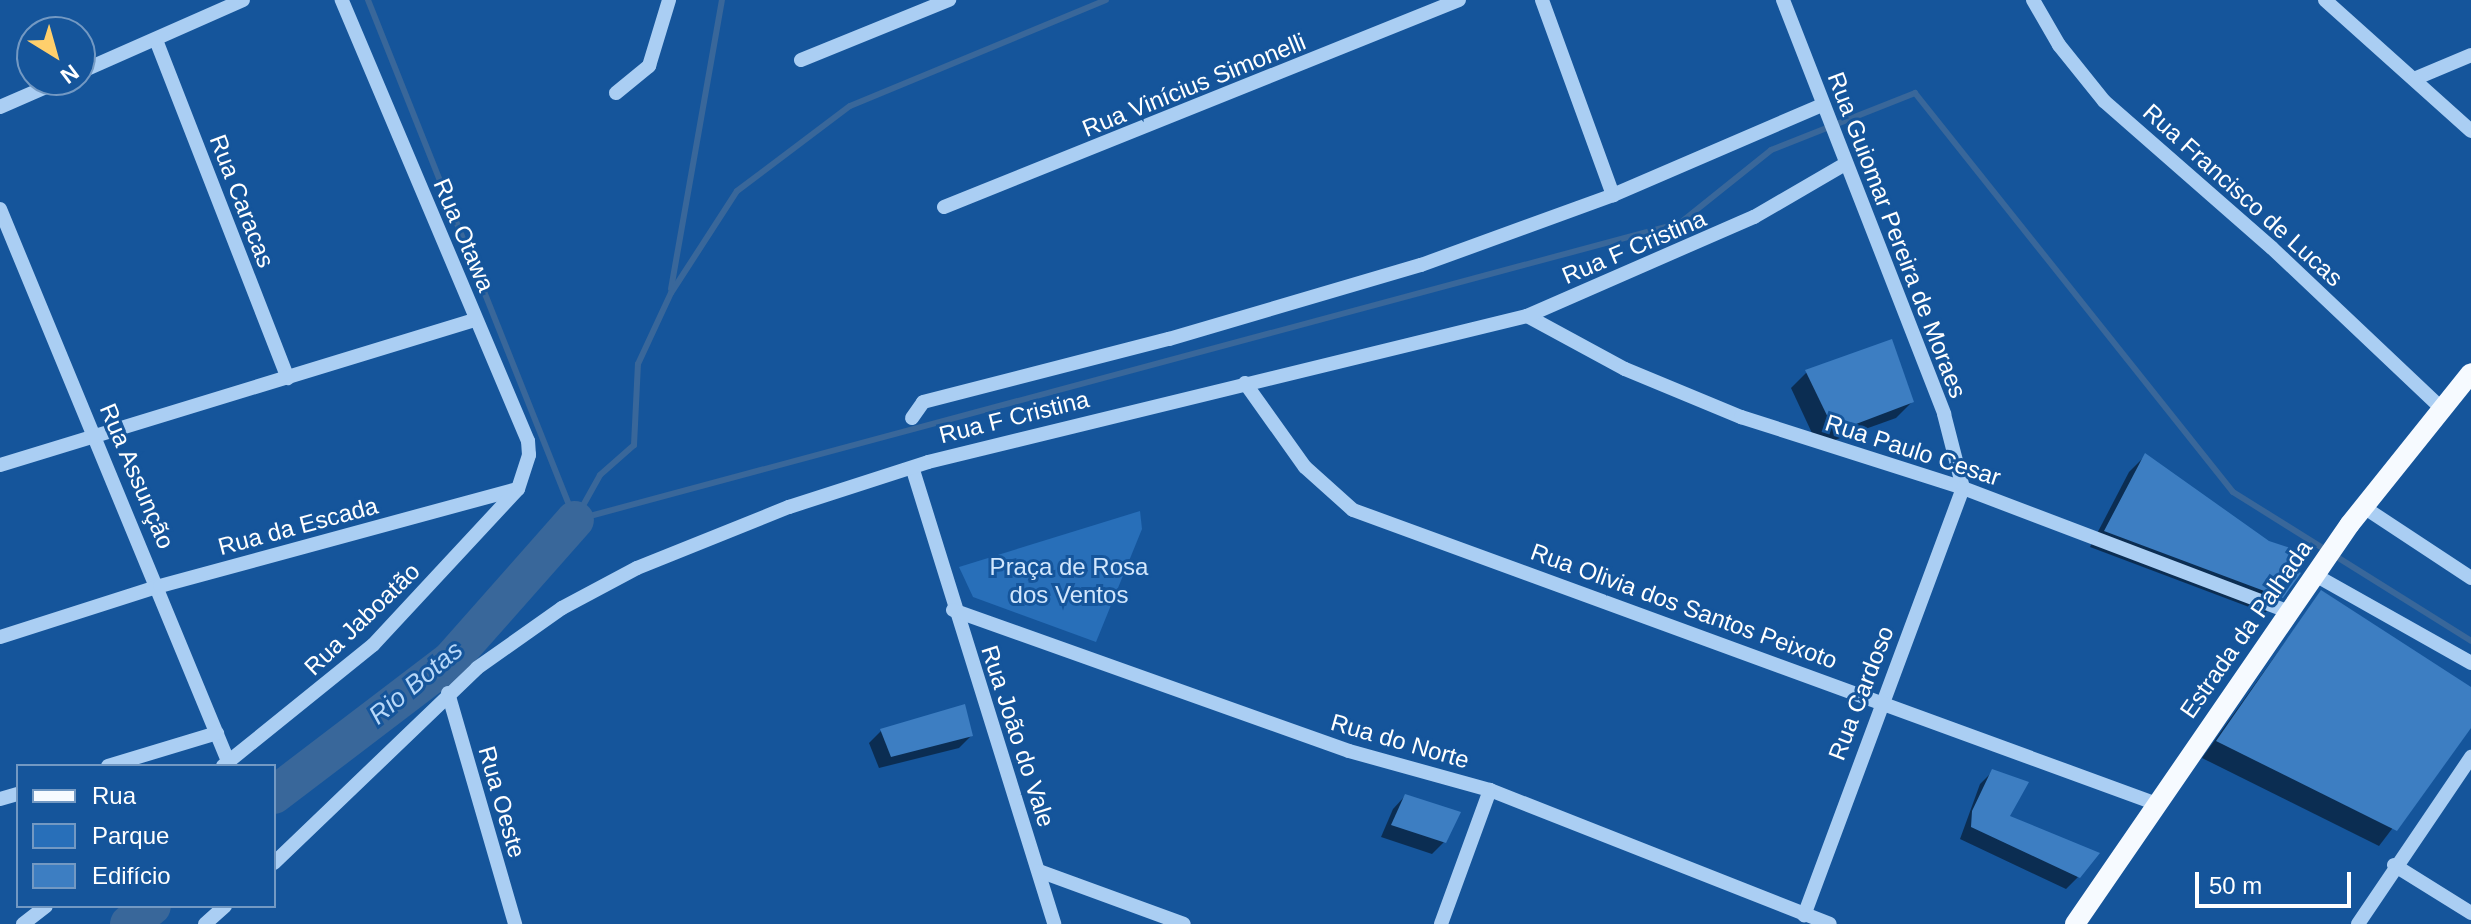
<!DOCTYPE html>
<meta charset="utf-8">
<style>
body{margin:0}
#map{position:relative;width:2471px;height:924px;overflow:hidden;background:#15559b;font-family:Helvetica,sans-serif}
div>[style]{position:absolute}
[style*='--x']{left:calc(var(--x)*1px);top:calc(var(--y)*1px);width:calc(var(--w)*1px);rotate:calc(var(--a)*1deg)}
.green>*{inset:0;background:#286fb9}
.shadow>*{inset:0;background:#0007}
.stream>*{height:6px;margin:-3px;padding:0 3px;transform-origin:3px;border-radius:3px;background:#39679a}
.river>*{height:38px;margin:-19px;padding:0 19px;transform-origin:19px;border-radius:19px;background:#39679a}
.building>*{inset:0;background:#3d7ec2}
.minor>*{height:14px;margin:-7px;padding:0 7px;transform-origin:7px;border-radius:7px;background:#aacef3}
.major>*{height:20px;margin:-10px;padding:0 10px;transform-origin:10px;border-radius:10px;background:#f6faff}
span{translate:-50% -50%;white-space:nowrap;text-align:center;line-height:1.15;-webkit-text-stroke:6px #15559b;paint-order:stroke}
.street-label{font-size:24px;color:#fff}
.park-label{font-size:24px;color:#d2e7fd}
.water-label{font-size:26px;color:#b7d8f9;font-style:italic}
.legend{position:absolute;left:16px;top:764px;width:260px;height:144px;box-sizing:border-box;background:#15559b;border:2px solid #7399c3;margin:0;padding:10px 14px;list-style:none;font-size:24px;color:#fff}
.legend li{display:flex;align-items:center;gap:16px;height:40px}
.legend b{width:40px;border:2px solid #7399c3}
.north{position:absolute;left:16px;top:16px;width:80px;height:80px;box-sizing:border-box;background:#15559b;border:2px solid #7399c3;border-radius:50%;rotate:143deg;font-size:22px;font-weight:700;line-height:32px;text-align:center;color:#fff}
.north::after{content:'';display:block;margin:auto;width:28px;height:36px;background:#ffcf6c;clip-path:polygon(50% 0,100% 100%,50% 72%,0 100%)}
.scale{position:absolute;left:2195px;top:872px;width:156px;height:36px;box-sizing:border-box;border:4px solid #fff;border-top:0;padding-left:10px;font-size:24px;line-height:28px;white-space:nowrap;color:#fff;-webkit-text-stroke:6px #15559b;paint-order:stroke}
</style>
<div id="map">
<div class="green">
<div style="clip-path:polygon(1140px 511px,1142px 529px,1096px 642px,973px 597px,959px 567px)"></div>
</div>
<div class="shadow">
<div style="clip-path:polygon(1807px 372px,1912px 402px,1896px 418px,1818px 446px,1791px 388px)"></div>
<div style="clip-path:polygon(2145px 456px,2288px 567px,2282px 597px,2265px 613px,2090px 547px,2129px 472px)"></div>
<div style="clip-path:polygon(2321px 592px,2471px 690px,2471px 725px,2379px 846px,2202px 758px)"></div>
<div style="clip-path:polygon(881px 731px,971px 736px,959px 748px,879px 768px,869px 743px)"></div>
<div style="clip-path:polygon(1992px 772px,2007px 817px,2078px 877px,2066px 889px,1960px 839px,1980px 784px)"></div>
<div style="clip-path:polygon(1405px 796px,1444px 842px,1432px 854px,1381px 837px,1393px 809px)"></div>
</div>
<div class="stream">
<div style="--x:368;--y:0;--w:560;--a:68.29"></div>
<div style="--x:671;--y:289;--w:293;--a:-80"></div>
<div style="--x:575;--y:520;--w:1144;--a:-15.04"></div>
<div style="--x:1680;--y:223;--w:117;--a:-38.7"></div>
<div style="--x:1771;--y:150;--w:155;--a:-21.6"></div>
<div style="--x:1915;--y:93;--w:510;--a:51.45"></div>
<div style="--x:2233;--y:492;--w:281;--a:32"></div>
<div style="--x:575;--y:520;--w:51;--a:-60.9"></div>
<div style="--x:600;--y:475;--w:45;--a:-41.4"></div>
<div style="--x:634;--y:445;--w:81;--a:-87.2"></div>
<div style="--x:638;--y:364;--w:78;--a:-65.1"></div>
<div style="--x:671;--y:293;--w:121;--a:-57.1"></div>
<div style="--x:737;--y:191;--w:141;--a:-37"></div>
<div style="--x:850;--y:106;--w:277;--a:-22.5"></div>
</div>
<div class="river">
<div style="--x:274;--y:795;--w:223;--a:-37.3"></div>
<div style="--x:451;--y:660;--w:187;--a:-48.5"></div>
<div style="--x:129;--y:924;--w:29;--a:-38"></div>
</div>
<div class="building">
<div style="clip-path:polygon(1892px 339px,1914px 402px,1835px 432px,1805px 370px)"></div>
<div style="clip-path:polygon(2145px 453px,2269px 541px,2300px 551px,2291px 566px,2301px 573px,2283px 598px,2104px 531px)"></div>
<div style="clip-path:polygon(2321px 590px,2471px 687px,2471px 728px,2397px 831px,2216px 741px)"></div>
<div style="clip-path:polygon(965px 704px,973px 736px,891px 757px,880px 729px)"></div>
<div style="clip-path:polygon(1992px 769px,2029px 782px,2010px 816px,2100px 853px,2080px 878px,1971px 827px,1972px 811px)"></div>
<div style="clip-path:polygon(1405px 794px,1461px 812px,1446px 843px,1391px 825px)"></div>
</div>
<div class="minor">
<div style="--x:1542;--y:0;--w:208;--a:70"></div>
<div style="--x:1783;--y:0;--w:444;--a:68.7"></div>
<div style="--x:1944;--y:414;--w:76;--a:75.6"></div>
<div style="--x:1963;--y:488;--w:456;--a:110.4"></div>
<div style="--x:2033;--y:0;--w:52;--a:60"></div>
<div style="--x:2059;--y:45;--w:72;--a:51.2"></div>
<div style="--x:2104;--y:101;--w:223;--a:41.2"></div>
<div style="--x:2272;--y:248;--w:233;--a:43.4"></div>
<div style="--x:2325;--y:0;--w:196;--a:41.9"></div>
<div style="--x:156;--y:40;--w:363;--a:68.7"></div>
<div style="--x:801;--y:60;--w:160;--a:-22.1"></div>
<div style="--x:80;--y:72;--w:178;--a:-23.8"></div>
<div style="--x:2414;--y:79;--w:62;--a:-22.8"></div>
<div style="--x:616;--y:93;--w:43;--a:-39.3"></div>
<div style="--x:649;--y:66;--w:69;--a:-73.1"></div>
<div style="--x:0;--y:107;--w:68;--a:-23.5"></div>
<div style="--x:944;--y:207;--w:555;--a:-21.9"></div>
<div style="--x:0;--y:209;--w:597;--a:67.56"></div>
<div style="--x:1527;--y:316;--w:111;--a:28.4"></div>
<div style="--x:1625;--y:369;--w:126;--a:22.5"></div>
<div style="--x:1741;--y:417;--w:233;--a:17.7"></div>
<div style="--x:1963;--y:488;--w:350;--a:20.8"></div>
<div style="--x:1245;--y:383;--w:103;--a:54.5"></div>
<div style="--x:1305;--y:467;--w:64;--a:41.9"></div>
<div style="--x:1353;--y:510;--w:856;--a:20.09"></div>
<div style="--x:912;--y:418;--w:19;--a:-55"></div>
<div style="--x:923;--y:402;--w:254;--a:-14.4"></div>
<div style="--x:1169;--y:339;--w:263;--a:-16.4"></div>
<div style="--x:1421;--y:265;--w:204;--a:-20"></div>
<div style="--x:1613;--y:195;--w:228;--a:-23.3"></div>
<div style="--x:0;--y:465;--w:497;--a:-17"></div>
<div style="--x:913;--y:470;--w:475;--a:72.7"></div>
<div style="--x:2365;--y:508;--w:127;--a:33.4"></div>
<div style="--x:2315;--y:575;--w:179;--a:29.4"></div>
<div style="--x:953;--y:610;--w:420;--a:19.6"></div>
<div style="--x:1349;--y:751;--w:146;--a:15.5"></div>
<div style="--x:1490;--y:790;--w:365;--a:21.5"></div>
<div style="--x:0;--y:637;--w:168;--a:-17.7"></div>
<div style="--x:160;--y:586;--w:370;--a:-15.2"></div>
<div style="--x:448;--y:693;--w:241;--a:73.8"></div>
<div style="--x:108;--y:766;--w:114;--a:-16.8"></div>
<div style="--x:223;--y:766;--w:193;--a:-38.9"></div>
<div style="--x:373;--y:645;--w:213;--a:-47.1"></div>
<div style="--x:518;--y:489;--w:36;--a:-72"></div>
<div style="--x:529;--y:455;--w:14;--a:-94"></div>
<div style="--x:528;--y:441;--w:479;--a:-112.9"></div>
<div style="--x:0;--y:799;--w:19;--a:-16"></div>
<div style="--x:274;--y:863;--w:281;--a:-43.8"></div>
<div style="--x:477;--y:668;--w:104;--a:-35.2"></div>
<div style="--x:562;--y:608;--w:85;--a:-28.1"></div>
<div style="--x:637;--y:568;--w:164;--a:-21.9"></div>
<div style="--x:789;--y:507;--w:146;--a:-17.9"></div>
<div style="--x:928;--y:462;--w:617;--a:-13.7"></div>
<div style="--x:1527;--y:316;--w:248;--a:-23.6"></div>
<div style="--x:1754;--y:217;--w:105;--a:-30.2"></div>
<div style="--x:2394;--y:865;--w:91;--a:31.9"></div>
<div style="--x:1039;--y:871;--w:154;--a:20.1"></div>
<div style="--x:23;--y:924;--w:29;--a:-38"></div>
<div style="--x:205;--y:924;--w:27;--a:-42"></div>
<div style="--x:1441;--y:924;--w:143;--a:-69.9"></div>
<div style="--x:2358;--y:924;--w:202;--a:-55.9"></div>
</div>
<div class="major">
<div style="--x:2075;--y:924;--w:485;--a:-55.5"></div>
<div style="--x:2350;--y:524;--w:193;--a:-51.3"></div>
</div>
<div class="street-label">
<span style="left:1194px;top:85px;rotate:-22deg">Rua Vinícius Simonelli</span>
<span style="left:2243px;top:195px;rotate:42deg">Rua Francisco de Lucas</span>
<span style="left:242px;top:201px;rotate:69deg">Rua Caracas</span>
<span style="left:464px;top:235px;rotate:67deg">Rua Otawa</span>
<span style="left:1897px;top:235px;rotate:69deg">Rua Guiomar Pereira de Moraes</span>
<span style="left:1634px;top:247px;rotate:-23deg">Rua F Cristina</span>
<span style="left:1014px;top:417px;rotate:-14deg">Rua F Cristina</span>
<span style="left:1913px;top:450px;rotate:18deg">Rua Paulo Cesar</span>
<span style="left:137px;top:476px;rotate:67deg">Rua Assunção</span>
<span style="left:298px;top:526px;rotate:-15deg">Rua da Escada</span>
<span style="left:1684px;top:606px;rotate:20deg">Rua Olivia dos Santos Peixoto</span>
<span style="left:362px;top:619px;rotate:-44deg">Rua Jaboatão</span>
<span style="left:2246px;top:629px;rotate:-55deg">Estrada da Palhada</span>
<span style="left:1861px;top:693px;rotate:-69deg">Rua Cardoso</span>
<span style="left:1018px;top:736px;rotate:72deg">Rua João do Vale</span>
<span style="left:1400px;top:741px;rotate:16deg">Rua do Norte</span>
<span style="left:502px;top:802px;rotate:74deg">Rua Oeste</span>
</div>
<div class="park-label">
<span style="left:1069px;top:581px">Praça de Rosa<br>dos Ventos</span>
</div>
<div class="water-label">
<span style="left:416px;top:683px;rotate:-40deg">Rio Botas</span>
</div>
<ul class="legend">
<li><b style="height:10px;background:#f6faff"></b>Rua</li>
<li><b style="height:22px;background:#286fb9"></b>Parque</li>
<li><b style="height:22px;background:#3d7ec2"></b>Edifício</li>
</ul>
<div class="north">N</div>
<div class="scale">50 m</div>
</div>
